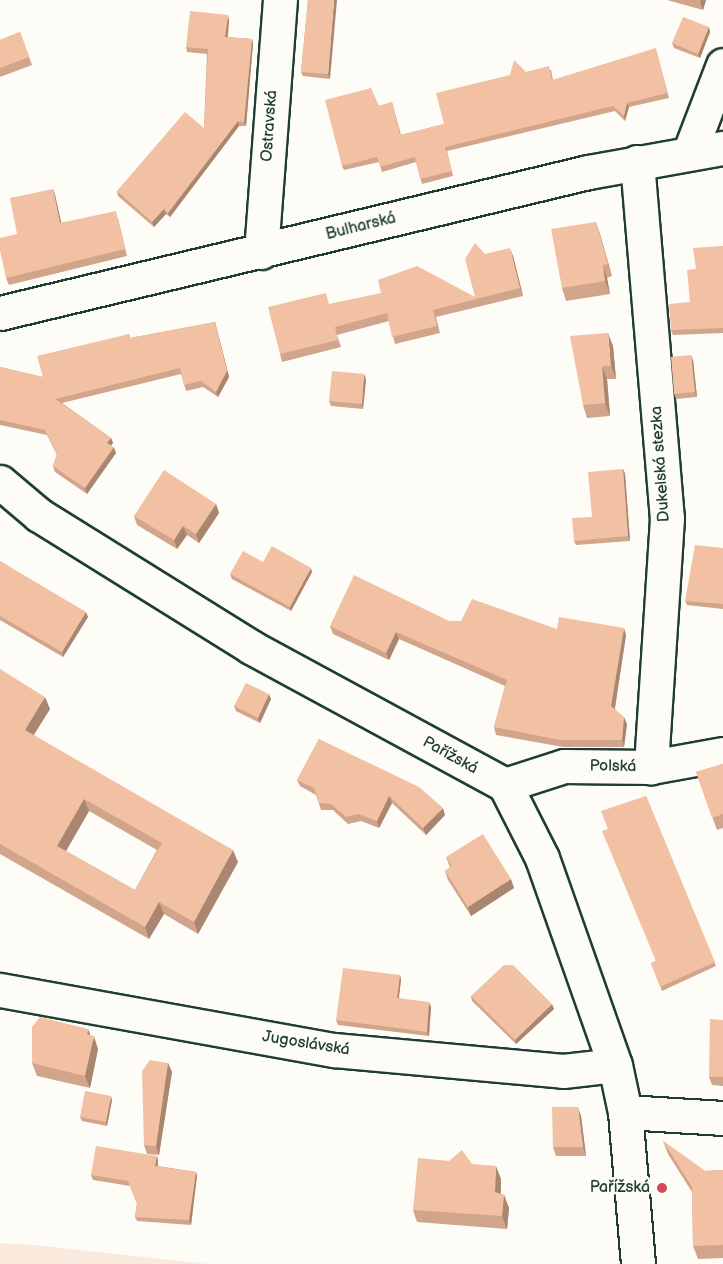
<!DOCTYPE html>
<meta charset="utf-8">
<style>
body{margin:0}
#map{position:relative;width:723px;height:1264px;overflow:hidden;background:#fdfcf7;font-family:"Balsamiq Sans",sans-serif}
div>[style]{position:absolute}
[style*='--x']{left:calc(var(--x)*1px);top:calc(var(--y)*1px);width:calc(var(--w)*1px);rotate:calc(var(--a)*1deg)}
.built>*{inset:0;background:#faeade}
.roads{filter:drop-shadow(2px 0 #1f3d34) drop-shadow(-2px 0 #1f3d34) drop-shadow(0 2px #1f3d34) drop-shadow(0 -2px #1f3d34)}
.minor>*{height:33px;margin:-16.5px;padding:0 16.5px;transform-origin:16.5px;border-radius:16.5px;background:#fdfcf7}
.wall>*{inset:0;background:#d0a58b}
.shaded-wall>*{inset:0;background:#a98671}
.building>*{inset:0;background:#f2c0a2}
.dots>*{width:16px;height:16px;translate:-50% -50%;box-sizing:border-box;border:3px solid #fdfcf7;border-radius:50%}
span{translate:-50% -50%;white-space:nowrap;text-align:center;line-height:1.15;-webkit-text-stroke:5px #fdfcf7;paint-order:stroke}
.street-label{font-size:16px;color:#1f3d34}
.poi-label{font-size:16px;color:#1f3d34}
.right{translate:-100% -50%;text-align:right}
</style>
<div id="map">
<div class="built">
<div style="clip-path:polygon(0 1243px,34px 1245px,208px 1264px,0 1264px)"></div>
</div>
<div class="roads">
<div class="minor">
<div style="--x:690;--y:151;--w:92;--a:-69"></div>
<div style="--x:637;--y:162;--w:357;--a:85.2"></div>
<div style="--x:667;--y:518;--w:250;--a:93.7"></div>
<div style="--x:261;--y:252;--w:253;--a:-85.7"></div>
<div style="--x:0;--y:313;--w:605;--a:-13.48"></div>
<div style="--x:588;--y:172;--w:137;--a:-10.1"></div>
<div style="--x:0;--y:482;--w:51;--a:40.2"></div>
<div style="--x:39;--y:515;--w:250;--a:31.9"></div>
<div style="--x:251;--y:647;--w:289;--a:28.5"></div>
<div style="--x:505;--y:785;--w:82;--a:63.1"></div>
<div style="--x:542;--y:858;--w:219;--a:70.6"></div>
<div style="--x:615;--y:1065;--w:48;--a:78"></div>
<div style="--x:625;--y:1112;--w:153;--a:85.1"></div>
<div style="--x:505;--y:785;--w:62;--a:-17.9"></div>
<div style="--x:564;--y:766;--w:87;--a:0.7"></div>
<div style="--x:651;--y:767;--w:73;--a:-10.2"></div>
<div style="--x:0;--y:990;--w:339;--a:10.2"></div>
<div style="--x:334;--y:1050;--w:230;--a:5.2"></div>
<div style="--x:563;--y:1071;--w:52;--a:-6.6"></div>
<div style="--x:625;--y:1112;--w:98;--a:3.5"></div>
</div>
</div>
<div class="wall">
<div style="clip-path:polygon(308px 0,330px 79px,303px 76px,301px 72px)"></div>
<div style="clip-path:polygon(667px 0,706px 0,703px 10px)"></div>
<div style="clip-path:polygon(229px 20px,228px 37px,252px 39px,253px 44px,246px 126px,239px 126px,170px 217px,166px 214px,154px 227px,118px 196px,117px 191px,204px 128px,207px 54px,187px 52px,186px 47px)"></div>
<div style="clip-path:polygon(709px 27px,710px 32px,700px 58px,674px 48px,672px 43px)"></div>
<div style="clip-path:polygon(20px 32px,32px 65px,0 77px,0 40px)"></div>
<div style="clip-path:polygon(657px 53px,669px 98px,629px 107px,625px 121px,615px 111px,447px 151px,453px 176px,422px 184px,416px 162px,382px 172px,379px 162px,344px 170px,342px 166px,379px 106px,392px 102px,401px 135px,444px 124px,526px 72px,551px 70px,553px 80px)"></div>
<div style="clip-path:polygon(53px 189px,55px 195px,61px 223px,118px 218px,127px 256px,9px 285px,6px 278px,17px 234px)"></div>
<div style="clip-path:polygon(596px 222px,612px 276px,607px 278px,610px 294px,566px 301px,562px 288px)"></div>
<div style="clip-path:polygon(723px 246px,723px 333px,673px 335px,671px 330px,690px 302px,696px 269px)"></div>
<div style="clip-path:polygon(485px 254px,513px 256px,523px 296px,436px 317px,440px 333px,395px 344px,389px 321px,337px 335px,341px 347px,282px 362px,280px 354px,330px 304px,475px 297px)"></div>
<div style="clip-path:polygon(215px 322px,229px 377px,218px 397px,203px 387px,186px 391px,181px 374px,62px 403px,111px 438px,113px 443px,111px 445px,116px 453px,87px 494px,55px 472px,53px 466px,57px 455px,47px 435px,0 425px,0 367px,43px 377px,129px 334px,130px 338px)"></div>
<div style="clip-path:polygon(613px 346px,616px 379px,607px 379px,610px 416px,587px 418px,583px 405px)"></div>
<div style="clip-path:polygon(693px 360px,697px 397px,676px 399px,674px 394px)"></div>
<div style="clip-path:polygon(366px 379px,363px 409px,331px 406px,329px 401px)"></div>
<div style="clip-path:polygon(623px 469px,625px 474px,630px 541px,576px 545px,574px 541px,592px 517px)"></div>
<div style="clip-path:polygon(216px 504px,219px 513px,199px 543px,187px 535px,177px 549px,137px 525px,134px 516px)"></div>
<div style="clip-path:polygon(723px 548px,723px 609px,687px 605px,685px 601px)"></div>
<div style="clip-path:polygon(0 561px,88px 617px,63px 657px,0 620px)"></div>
<div style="clip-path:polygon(263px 562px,312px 572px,291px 611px,232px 579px,230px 574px)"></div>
<div style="clip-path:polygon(449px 621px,626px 635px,615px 709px,627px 724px,624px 747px,563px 747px,496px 735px,494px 727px,505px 686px,399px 639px,389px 660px,333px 634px,330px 626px)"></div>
<div style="clip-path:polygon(evenodd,0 669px,50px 709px,34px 735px,238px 862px,198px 934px,164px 914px,149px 939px,0 854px,0 669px,89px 811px,157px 850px,135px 890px,66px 851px,89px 811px)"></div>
<div style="clip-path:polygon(271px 699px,260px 723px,236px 711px,234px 706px)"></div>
<div style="clip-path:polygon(319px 739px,445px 815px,426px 835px,392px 803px,379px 828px,361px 821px,348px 824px,333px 810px,321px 810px,316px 795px,300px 786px,297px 780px)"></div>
<div style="clip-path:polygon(723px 764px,723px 828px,717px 830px,696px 772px)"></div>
<div style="clip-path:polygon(646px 796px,716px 966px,662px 991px,651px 963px,656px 961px,608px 829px)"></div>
<div style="clip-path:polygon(446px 857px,514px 888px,471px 916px,448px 880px,445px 871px,450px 867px)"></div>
<div style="clip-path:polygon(400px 975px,401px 980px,399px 998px,431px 1007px,429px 1036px,338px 1025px,336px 1020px)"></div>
<div style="clip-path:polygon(471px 996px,554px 1009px,516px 1044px,472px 1001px)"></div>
<div style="clip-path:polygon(723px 1020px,723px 1086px,712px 1085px,709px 1077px)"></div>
<div style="clip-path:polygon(91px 1035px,98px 1049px,90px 1088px,37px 1076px,32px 1063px)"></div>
<div style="clip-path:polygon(168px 1063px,172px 1072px,159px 1155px,147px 1154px,144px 1145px)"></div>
<div style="clip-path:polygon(112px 1100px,107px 1126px,82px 1121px,80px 1117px)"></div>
<div style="clip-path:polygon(581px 1116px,586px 1156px,556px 1156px,553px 1147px)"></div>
<div style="clip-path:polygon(663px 1141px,705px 1171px,723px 1170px,723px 1258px,698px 1259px,693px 1246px,692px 1192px,668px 1154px)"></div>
<div style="clip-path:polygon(157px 1156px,158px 1161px,158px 1166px,196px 1172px,197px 1176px,191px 1225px,137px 1221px,135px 1217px,137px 1204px,130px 1186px,93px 1180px,91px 1175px)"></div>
<div style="clip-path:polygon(472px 1164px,501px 1179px,501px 1194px,504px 1195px,509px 1208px,507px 1229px,417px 1222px,413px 1210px)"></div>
</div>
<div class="shaded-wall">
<div style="clip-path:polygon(334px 0,337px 0,330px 79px,328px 74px)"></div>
<div style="clip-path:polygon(701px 0,706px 0,703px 10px,700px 2px)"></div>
<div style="clip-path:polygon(228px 15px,229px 20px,227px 41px,225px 37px)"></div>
<div style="clip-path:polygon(709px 27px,710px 32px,700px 58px,698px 54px)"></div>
<div style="clip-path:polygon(252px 39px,253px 44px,246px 126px,244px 122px)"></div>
<div style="clip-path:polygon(627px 103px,629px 107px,625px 121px,624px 116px)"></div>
<div style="clip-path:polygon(238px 121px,239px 126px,170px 217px,168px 213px)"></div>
<div style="clip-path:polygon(53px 189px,55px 195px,63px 230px,60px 223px)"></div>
<div style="clip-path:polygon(164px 209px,166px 214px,154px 227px,152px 222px)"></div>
<div style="clip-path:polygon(596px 222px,600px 234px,612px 276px,608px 264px)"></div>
<div style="clip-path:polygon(510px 248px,513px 256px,523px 296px,520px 288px)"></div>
<div style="clip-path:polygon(603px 265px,607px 278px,610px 294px,605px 281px)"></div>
<div style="clip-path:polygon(215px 322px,229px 377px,218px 397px,216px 392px)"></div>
<div style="clip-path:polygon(608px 333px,613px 346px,616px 379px,611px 366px)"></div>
<div style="clip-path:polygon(691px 355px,693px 360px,697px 397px,695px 392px)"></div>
<div style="clip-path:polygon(602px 366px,607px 379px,610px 416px,605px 403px)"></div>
<div style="clip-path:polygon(364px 374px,366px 379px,363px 409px,362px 404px)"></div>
<div style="clip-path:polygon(111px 438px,113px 443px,109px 448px,107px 443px)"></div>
<div style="clip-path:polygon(114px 447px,116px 453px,87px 494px,85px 488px)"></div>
<div style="clip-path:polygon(623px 469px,625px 474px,630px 541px,628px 536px)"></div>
<div style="clip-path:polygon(216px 504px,219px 513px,199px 543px,196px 534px)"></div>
<div style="clip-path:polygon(183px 526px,187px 535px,177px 549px,174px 540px)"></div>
<div style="clip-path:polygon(311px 568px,312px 572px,291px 611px,290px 607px)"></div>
<div style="clip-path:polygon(86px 612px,88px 617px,63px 657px,62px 652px)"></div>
<div style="clip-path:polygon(624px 628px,626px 635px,614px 713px,611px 706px)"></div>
<div style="clip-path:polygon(396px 632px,399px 639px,389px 660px,386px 653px)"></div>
<div style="clip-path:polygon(269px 694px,271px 699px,260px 723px,258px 718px)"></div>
<div style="clip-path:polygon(45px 697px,50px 709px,29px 742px,25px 730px)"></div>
<div style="clip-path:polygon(624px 717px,627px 724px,624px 747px,622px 740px)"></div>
<div style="clip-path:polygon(389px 796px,392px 803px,379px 828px,377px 821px)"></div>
<div style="clip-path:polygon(84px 799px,89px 811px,62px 858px,57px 846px)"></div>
<div style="clip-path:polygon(443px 808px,445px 815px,426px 835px,423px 828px)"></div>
<div style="clip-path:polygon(233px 850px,238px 862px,198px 934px,194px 922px)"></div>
<div style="clip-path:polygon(511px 879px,514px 888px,471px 916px,468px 907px)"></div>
<div style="clip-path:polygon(159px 902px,164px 914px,149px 939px,145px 927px)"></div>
<div style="clip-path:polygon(400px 975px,401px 980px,398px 1002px,397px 998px)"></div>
<div style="clip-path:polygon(429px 1002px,431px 1007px,429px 1036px,427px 1032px)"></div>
<div style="clip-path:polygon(552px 1004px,554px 1009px,516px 1044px,515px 1040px)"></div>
<div style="clip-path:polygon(88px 1029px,93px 1041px,94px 1036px,98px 1049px,90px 1088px,85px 1076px,87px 1034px)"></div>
<div style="clip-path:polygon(168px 1063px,172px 1072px,159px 1155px,156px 1146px)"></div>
<div style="clip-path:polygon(111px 1096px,112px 1100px,107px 1126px,106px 1122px)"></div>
<div style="clip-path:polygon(578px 1107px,581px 1116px,586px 1156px,583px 1147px)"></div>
<div style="clip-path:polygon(157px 1156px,158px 1161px,157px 1170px,155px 1166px)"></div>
<div style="clip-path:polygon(496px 1166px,501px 1179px,500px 1205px,495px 1192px)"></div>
<div style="clip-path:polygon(196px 1172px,197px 1176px,191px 1225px,189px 1220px)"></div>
<div style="clip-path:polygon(504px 1195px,509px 1208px,507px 1229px,502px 1216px)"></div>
</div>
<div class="building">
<div style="clip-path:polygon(308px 0,334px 0,328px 74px,301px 72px)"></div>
<div style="clip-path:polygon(190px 11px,228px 15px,225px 37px,252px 39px,244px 122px,238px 121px,168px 213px,164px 209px,152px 222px,117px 191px,185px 112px,204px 128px,208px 49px,186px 47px)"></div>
<div style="clip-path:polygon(683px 17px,709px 27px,698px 54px,672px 43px)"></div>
<div style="clip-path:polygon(20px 32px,29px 57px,0 68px,0 40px)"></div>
<div style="clip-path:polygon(656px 48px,667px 93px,627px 103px,624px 116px,613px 106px,445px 147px,452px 171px,420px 179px,415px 157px,380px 167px,377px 157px,342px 166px,325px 100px,371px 88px,379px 106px,392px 102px,400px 135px,444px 124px,436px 93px,510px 75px,514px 60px,526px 72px,549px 66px,552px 80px)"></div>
<div style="clip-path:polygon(53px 189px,60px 223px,116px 211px,125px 249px,6px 278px,0 250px,0 238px,17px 234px,10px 198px)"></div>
<div style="clip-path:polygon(596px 222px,608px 264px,603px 265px,605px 281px,562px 288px,551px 229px)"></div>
<div style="clip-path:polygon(475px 243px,485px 254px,510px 248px,520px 288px,433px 310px,437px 326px,392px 337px,387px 313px,335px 327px,338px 340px,280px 354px,268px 307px,326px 293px,329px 304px,381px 293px,378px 280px,417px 266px,475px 297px,465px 259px)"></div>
<div style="clip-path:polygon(723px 246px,723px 328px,671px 330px,669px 304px,690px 302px,687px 270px,696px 269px,693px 248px)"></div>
<div style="clip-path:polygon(215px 322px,227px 371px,216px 392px,201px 381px,184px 385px,180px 368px,55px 399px,111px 438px,107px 443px,114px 447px,85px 488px,53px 466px,57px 454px,45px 430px,0 420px,0 367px,43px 377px,37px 356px,129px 334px,130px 338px)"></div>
<div style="clip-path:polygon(608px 333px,611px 366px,602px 366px,605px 403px,583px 405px,570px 336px)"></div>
<div style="clip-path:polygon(691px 355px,695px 392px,674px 394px,671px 357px)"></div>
<div style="clip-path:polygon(332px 371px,364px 374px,362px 404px,329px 401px)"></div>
<div style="clip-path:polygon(623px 469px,628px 536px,574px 541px,572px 518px,592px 517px,588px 472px)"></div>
<div style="clip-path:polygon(164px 470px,216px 504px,196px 534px,183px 526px,174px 540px,134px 516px)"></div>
<div style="clip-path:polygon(695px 545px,723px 548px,723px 604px,685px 601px)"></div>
<div style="clip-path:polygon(272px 546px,311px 568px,290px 607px,230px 574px,243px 551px,263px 562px)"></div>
<div style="clip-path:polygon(0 561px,86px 612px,62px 652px,0 616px)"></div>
<div style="clip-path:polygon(354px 575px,449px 621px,461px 621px,472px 599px,557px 629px,559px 617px,624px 628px,611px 706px,624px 717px,622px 740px,560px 740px,494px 727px,507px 680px,396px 632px,386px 653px,330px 626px)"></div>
<div style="clip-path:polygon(evenodd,0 669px,45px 697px,25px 730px,233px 850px,194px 922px,159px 902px,145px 927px,0 844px,0 669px,84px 799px,162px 843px,135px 890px,57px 846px,84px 799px)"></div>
<div style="clip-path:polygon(246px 683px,269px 694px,258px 718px,234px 706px)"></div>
<div style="clip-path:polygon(319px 739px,419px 787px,443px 808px,423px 828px,389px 796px,377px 821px,358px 814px,346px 817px,331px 804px,319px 803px,314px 788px,297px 780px)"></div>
<div style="clip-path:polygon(723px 764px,723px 814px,712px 818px,696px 772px)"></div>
<div style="clip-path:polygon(646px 796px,715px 962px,660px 987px,651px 963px,656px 961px,602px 831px,608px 829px,601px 811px)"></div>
<div style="clip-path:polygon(483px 834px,511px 879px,468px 907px,445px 871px,452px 866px,446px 857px)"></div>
<div style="clip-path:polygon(504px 965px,513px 965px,552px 1004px,515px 1040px,471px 996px)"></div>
<div style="clip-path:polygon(343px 968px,400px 975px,397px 998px,429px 1002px,427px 1032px,336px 1020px)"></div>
<div style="clip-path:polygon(40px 1017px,88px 1029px,87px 1034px,94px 1036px,85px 1076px,32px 1063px,32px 1027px)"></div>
<div style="clip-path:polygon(710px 1019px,723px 1020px,723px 1077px,709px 1077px)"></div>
<div style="clip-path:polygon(150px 1060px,168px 1063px,156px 1146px,144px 1145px,142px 1071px)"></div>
<div style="clip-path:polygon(85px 1091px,111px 1096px,106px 1122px,80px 1117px)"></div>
<div style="clip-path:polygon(552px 1107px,578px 1107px,583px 1147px,553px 1147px)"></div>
<div style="clip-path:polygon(663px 1141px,705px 1171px,723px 1170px,723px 1245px,693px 1246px,692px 1187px)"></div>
<div style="clip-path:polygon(96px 1146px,157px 1156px,155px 1166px,196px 1172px,189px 1220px,135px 1217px,137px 1203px,128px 1181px,91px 1175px)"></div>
<div style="clip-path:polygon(462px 1150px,472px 1164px,496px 1166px,495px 1192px,504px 1195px,502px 1216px,413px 1210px,418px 1158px,449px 1161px)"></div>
</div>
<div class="dots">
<div style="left:662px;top:1188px;background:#d1495b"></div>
</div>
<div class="street-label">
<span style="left:270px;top:126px;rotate:-86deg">Ostravská</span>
<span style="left:361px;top:227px;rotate:-14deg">Bulharská</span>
<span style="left:661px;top:464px;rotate:-94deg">Dukelská stezka</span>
<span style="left:450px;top:756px;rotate:29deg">Pařížská</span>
<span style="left:613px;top:767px;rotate:1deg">Polská</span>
<span style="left:306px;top:1044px;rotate:9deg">Jugoslávská</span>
</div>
<div class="poi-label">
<span class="right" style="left:650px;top:1188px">Pařížská</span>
</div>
</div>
